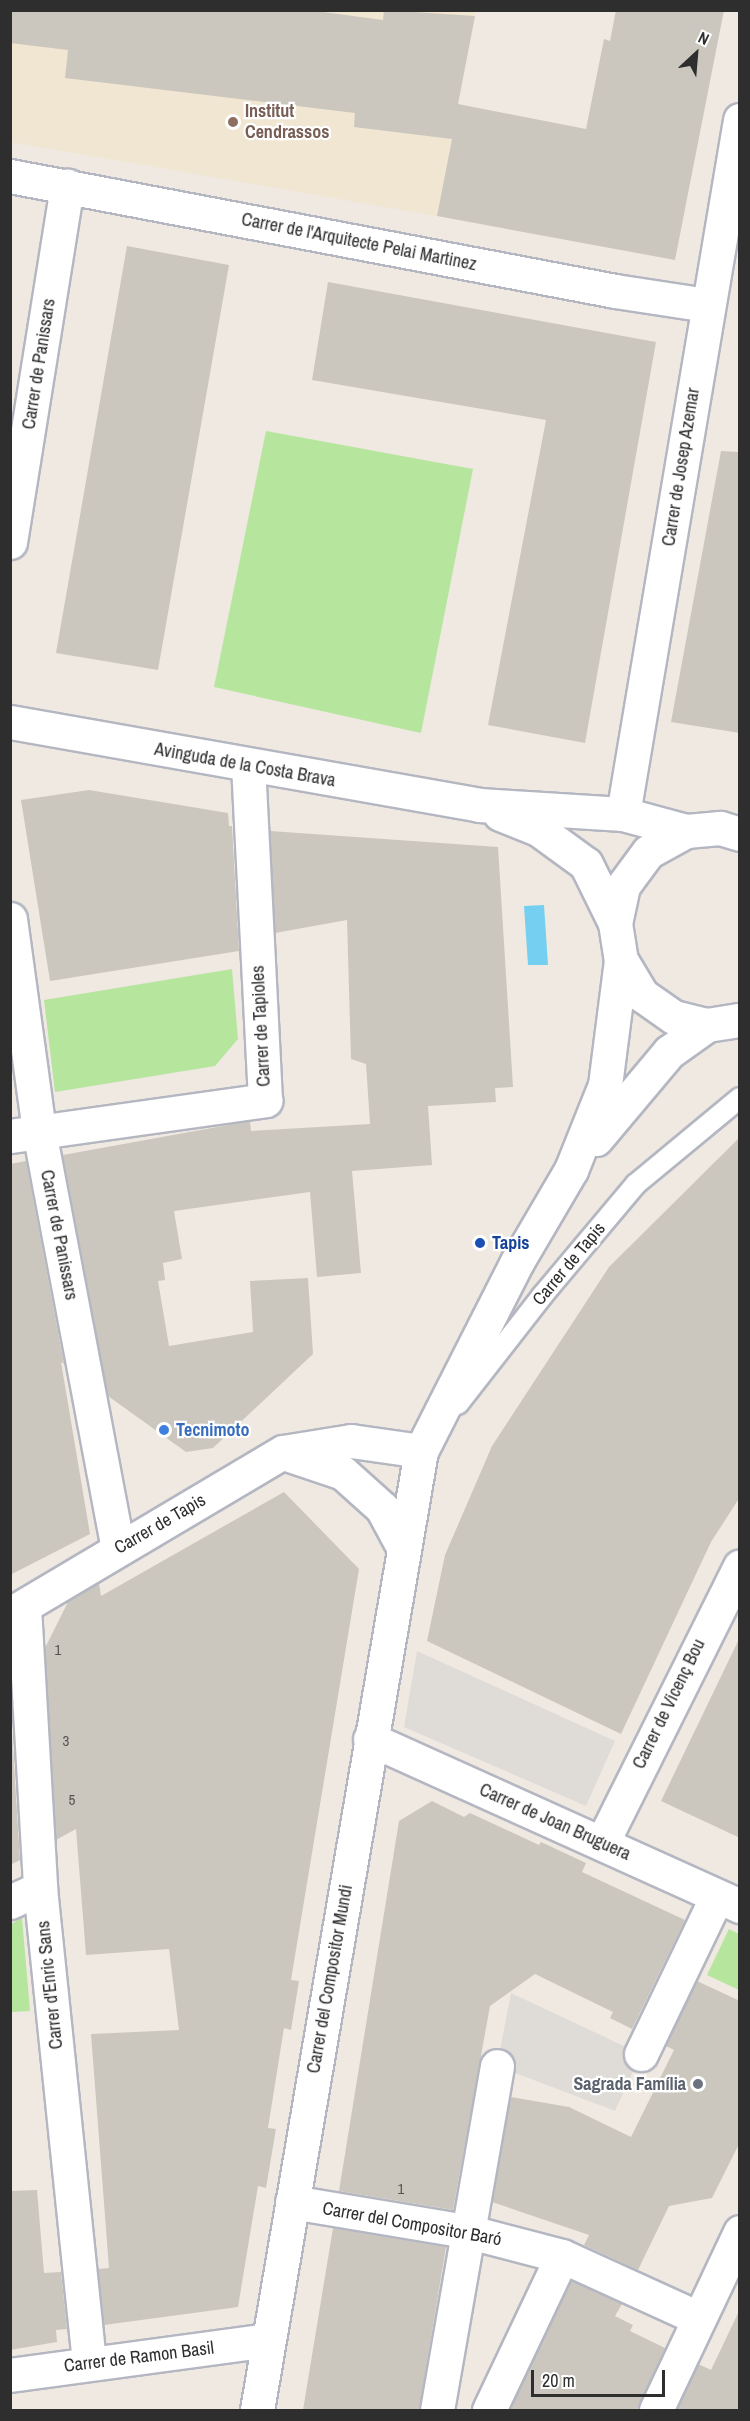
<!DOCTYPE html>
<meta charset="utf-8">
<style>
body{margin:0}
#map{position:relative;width:750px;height:2421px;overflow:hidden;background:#efe9e1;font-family:"Archivo Narrow",sans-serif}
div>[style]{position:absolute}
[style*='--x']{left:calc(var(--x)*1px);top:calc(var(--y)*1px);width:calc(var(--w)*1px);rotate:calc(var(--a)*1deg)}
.education>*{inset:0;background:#f0e6d1}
.green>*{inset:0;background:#b6e59e}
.plaza>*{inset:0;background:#dfdcd8}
.water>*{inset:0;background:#75cff0}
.building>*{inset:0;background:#cbc7bf}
.roads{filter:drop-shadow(2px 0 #b4b7c1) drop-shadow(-2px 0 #b4b7c1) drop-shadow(0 2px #b4b7c1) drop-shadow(0 -2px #b4b7c1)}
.lane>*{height:20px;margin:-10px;padding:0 10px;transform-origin:10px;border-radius:10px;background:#fff}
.street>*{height:33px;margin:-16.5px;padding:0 16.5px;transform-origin:16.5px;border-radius:16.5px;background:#fff}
.secondary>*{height:33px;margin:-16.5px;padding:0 16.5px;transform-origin:16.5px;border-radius:16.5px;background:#fff}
.dots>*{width:16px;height:16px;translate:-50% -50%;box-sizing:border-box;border:3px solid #fff;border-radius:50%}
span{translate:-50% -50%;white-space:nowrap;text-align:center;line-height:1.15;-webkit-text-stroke:4.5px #fff;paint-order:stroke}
.number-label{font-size:15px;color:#555452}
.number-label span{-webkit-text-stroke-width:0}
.education-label{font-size:18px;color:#785e54;font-weight:700}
.left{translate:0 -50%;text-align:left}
.street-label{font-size:18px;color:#2e2e2e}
.transit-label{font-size:18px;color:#164399;font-weight:700}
.shop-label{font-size:18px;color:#366cbe;font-weight:700}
.worship-label{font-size:18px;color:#5b616d;font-weight:700}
.right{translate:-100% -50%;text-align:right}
.frame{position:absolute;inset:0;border:12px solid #2e2e2e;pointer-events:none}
.north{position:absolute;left:666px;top:24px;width:60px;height:60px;-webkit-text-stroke:4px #fff;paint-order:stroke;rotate:26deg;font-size:16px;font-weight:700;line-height:24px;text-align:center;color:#2e2e2e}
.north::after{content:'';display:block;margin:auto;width:21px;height:27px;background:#2e2e2e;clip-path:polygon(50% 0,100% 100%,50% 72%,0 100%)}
.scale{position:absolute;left:531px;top:2370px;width:134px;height:27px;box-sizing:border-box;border:3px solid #2e2e2e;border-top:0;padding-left:8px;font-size:18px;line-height:21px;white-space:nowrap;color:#2e2e2e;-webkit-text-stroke:4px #fff;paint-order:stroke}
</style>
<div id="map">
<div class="education">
<div style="clip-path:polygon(10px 11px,476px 11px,437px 216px,11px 142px)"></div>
</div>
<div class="green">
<div style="clip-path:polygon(266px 431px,473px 469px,421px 733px,214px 687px)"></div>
<div style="clip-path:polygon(232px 969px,238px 1039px,215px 1066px,55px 1092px,44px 1000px)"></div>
<div style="clip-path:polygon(22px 1918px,30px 2011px,11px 2012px,11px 1924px)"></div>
<div style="clip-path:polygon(729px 1929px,739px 1934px,739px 1990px,707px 1975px)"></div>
</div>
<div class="plaza">
<div style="clip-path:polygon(417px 1651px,615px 1741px,586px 1806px,404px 1727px)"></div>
<div style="clip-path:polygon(511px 1993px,641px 2054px,615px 2111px,497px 2066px)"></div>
</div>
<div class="water">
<div style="clip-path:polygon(544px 905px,548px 965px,528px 965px,524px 906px)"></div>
</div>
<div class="building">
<div style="clip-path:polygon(10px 10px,308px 10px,383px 20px,384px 10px,475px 16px,458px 104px,586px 129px,604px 39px,610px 41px,616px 10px,724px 10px,675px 260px,437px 216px,452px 139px,354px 127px,355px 113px,65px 78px,68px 50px,10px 43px)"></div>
<div style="clip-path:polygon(127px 246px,229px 265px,158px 670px,56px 653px)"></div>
<div style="clip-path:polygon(328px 282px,656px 342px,585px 743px,488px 725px,546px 420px,312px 380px)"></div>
<div style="clip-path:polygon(721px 451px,740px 452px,740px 733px,671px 722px)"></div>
<div style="clip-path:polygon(89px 790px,228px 813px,229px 826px,232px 826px,239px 951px,50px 981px,21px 800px)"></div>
<div style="clip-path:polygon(270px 831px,498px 847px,513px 1087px,495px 1088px,496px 1102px,428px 1106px,432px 1165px,352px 1171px,361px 1273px,317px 1277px,310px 1192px,174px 1211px,182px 1259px,163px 1263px,165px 1280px,158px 1281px,169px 1346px,253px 1332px,250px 1281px,308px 1278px,313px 1354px,213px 1448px,186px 1452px,108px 1396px,63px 1155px,250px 1121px,251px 1131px,370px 1124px,366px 1064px,351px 1059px,347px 920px,275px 933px)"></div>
<div style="clip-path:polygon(740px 1137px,740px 1497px,711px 1542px,621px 1734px,427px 1641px,445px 1555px,492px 1446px,609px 1267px)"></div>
<div style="clip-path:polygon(26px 1161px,64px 1364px,61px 1362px,90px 1534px,10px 1575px,10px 1164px)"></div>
<div style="clip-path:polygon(284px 1492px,359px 1569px,291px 1980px,299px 1981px,291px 2030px,284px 2028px,268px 2128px,276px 2129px,266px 2188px,258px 2186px,238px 2307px,104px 2325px,98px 2269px,109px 2268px,91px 2034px,179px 2030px,169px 1949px,86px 1955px,76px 1829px,56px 1840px,45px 1648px,68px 1602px,99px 1583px,101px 1596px)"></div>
<div style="clip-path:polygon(740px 1637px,740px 1838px,661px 1801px)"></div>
<div style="clip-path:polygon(11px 1717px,20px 1860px,10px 1865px,10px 1719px)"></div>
<div style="clip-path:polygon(432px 1801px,464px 1817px,470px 1813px,539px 1845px,541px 1842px,586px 1863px,582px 1872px,685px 1920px,632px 2029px,610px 2018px,613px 2012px,535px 1974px,490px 2006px,453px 2210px,339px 2191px,399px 1821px)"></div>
<div style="clip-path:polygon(697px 1981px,740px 2001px,740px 2142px,712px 2198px,669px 2206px,638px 2270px,584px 2245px,589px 2235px,492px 2202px,511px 2097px,569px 2107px,631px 2137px,674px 2050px,666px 2046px)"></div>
<div style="clip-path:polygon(37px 2190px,44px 2273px,61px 2272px,67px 2329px,56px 2330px,57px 2342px,10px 2350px,10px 2191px)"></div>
<div style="clip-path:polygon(333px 2228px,446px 2247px,419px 2410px,303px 2410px)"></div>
<div style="clip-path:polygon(571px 2281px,622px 2304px,615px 2316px,633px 2325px,630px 2331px,665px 2348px,637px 2410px,510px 2410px)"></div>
<div style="clip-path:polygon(740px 2309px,740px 2410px,676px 2410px,698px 2364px,711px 2370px)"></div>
</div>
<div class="roads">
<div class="lane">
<div style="--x:458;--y:1404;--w:137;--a:-52.1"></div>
<div style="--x:542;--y:1296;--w:146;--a:-50"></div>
<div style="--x:636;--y:1184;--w:135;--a:-39.6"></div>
</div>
<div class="street">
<div style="--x:10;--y:176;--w:616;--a:10.76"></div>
<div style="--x:615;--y:291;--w:93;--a:8.7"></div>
<div style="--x:10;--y:542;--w:361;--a:-80.9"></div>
<div style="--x:10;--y:722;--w:476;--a:10"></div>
<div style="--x:479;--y:805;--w:144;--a:3.6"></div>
<div style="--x:623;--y:814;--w:65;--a:15.1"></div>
<div style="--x:500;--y:814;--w:41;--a:21.5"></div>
<div style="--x:538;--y:829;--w:59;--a:36.1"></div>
<div style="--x:586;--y:864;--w:66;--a:63.8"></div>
<div style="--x:623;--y:814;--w:704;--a:-80.43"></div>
<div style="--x:10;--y:919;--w:214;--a:82.2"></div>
<div style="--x:39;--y:1131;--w:425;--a:79.3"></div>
<div style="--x:10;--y:1136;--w:258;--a:-8"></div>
<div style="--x:265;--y:1100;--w:334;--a:-92.9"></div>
<div style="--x:284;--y:1453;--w:62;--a:18.7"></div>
<div style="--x:343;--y:1473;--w:52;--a:41.9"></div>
<div style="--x:382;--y:1508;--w:44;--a:61.7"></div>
<div style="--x:24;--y:1607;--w:281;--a:86.7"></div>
<div style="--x:40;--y:1888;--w:478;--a:84.1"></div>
<div style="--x:10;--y:1614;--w:317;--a:-30.7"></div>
<div style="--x:283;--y:1452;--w:69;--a:-9.2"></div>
<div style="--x:351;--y:1441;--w:71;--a:8.1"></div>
<div style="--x:370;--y:1739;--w:406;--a:24.3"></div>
<div style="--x:602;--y:1843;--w:309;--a:-63.5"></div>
<div style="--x:10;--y:1902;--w:33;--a:-25"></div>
<div style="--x:641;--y:2054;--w:175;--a:-64.3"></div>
<div style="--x:292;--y:2202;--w:176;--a:9.5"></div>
<div style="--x:466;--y:2231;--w:99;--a:14.6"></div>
<div style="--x:562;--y:2256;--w:149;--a:24.5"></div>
<div style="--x:10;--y:2375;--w:260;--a:-7.7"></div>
<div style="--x:437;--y:2410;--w:349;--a:-80.1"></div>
<div style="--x:489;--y:2410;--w:170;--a:-64.6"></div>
<div style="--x:656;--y:2410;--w:197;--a:-64.7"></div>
</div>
<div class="secondary">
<div style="--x:740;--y:834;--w:21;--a:-163"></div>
<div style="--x:720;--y:828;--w:34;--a:175"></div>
<div style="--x:686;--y:831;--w:43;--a:151.1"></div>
<div style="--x:648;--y:852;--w:42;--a:126.3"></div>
<div style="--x:623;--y:886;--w:38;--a:102"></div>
<div style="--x:615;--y:923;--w:37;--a:81"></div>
<div style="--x:621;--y:960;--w:41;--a:59"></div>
<div style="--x:642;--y:995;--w:39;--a:35"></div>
<div style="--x:674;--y:1017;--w:34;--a:14"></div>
<div style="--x:707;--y:1025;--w:33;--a:-9"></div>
<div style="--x:596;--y:1139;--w:114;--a:-50"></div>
<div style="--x:669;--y:1052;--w:47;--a:-35.4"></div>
<div style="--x:257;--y:2410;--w:973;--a:-80.3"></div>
<div style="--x:421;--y:1451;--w:212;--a:-63.1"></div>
<div style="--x:517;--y:1262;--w:107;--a:-59.6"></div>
<div style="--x:571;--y:1170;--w:92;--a:-68.2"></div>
<div style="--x:605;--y:1085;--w:126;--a:-82.7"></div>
</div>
</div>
<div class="dots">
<div style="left:233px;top:122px;background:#8d6e63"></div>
<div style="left:480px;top:1243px;background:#1a4fb4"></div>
<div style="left:164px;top:1430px;background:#3f7fe0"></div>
<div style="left:698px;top:2084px;background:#6b7280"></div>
</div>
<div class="number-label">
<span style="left:58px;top:1650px">1</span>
<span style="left:66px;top:1741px">3</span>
<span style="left:72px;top:1800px">5</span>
<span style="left:401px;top:2189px">1</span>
</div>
<div class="education-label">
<span class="left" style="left:245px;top:122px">Institut<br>Cendrassos</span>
</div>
<div class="street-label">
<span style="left:359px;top:242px;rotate:11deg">Carrer de l'Arquitecte Pelai Martinez</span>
<span style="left:39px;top:364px;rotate:-81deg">Carrer de Panissars</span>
<span style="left:681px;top:467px;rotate:-81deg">Carrer de Josep Azemar</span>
<span style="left:245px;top:765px;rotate:10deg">Avinguda de la Costa Brava</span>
<span style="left:261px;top:1026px;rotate:-93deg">Carrer de Tapioles</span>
<span style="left:59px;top:1235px;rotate:79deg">Carrer de Panissars</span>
<span style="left:569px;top:1264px;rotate:-50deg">Carrer de Tapis</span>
<span style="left:160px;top:1524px;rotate:-30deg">Carrer de Tapis</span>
<span style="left:669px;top:1704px;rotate:-64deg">Carrer de Vicenç Bou</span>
<span style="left:555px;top:1822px;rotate:24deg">Carrer de Joan Bruguera</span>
<span style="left:330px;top:1979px;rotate:-80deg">Carrer del Compositor Mundi</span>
<span style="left:50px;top:1985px;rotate:-96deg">Carrer d'Enric Sans</span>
<span style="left:412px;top:2224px;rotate:10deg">Carrer del Compositor Baró</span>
<span style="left:139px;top:2357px;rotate:-7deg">Carrer de Ramon Basil</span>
</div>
<div class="transit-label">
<span class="left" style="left:492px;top:1243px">Tapis</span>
</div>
<div class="shop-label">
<span class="left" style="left:176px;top:1430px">Tecnimoto</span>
</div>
<div class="worship-label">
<span class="right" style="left:686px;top:2084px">Sagrada Família</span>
</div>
<div class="frame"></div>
<div class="north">N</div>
<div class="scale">20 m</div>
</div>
